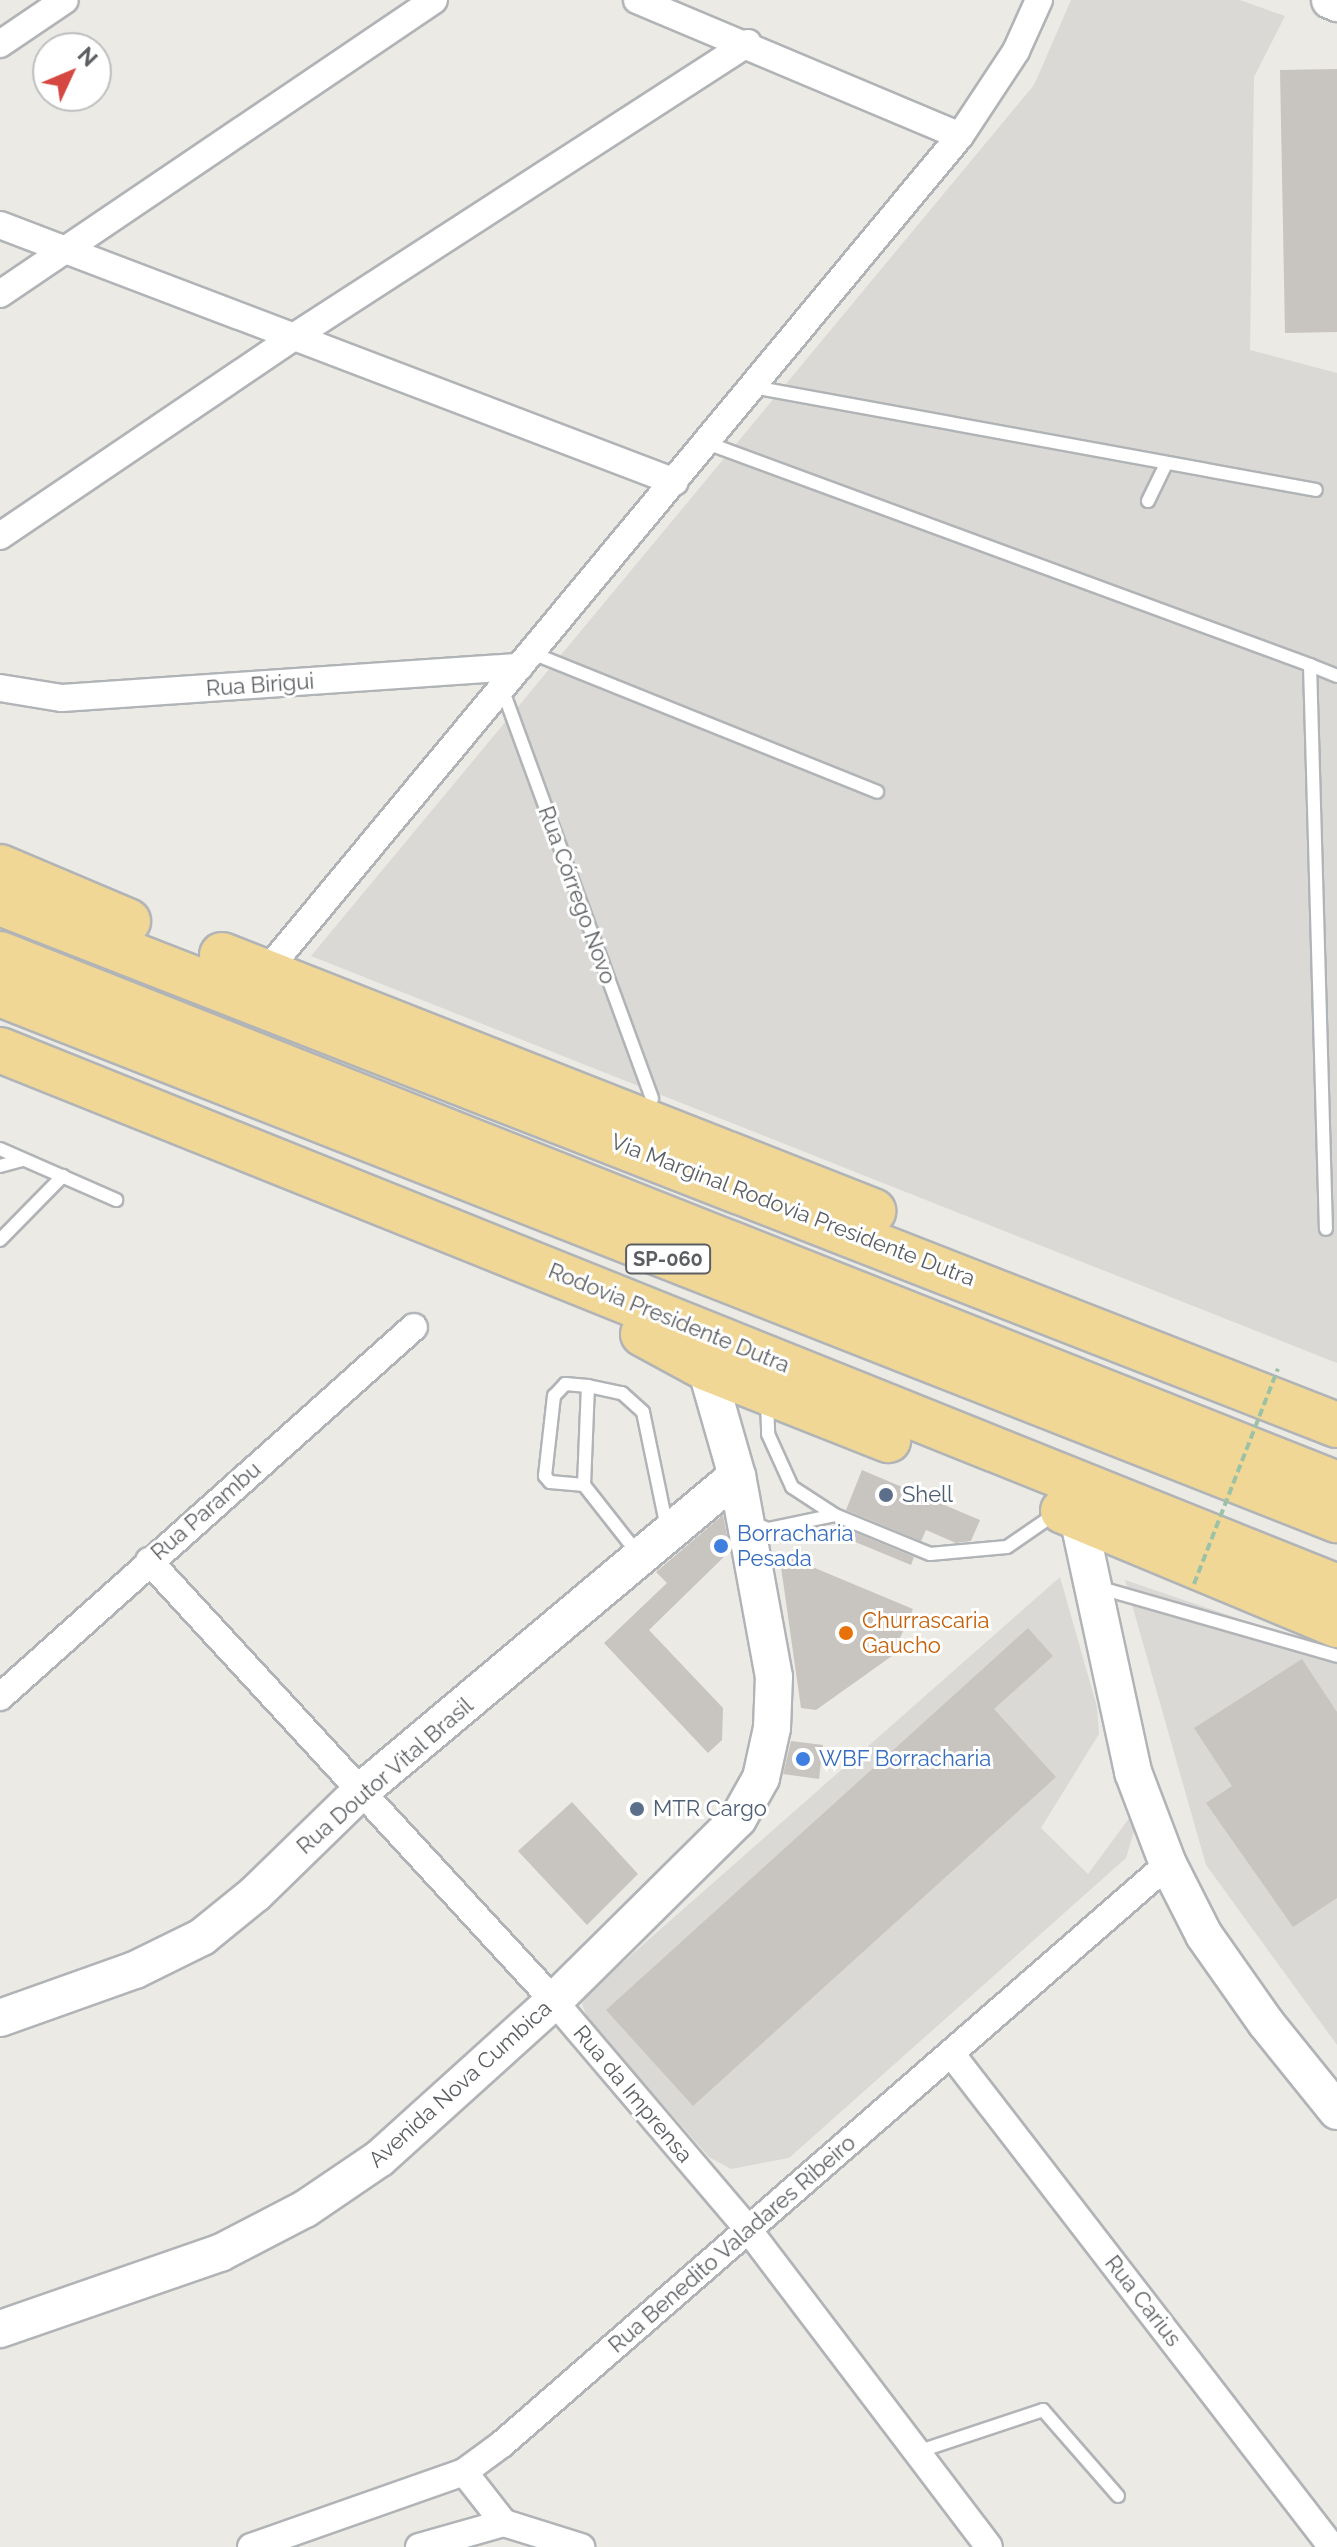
<!DOCTYPE html>
<meta charset="utf-8">
<style>
body{margin:0}
#map{position:relative;width:1337px;height:2547px;overflow:hidden;background:#eceae4;font-family:Raleway,sans-serif}
div>[style]{position:absolute}
[style*='--x']{left:calc(var(--x)*1px);top:calc(var(--y)*1px);width:calc(var(--w)*1px);rotate:calc(var(--a)*1deg)}
.industrial>*{inset:0;background:#dbd9d6}
.building>*{inset:0;background:#c8c5c0}
.roads{filter:drop-shadow(2px 0 #b1b4b7) drop-shadow(-2px 0 #b1b4b7) drop-shadow(0 2px #b1b4b7) drop-shadow(0 -2px #b1b4b7)}
.lane>*{height:12px;margin:-6px;padding:0 6px;transform-origin:6px;border-radius:6px;background:#fff}
.street>*{height:26px;margin:-13px;padding:0 13px;transform-origin:13px;border-radius:13px;background:#fff}
.secondary>*{height:36px;margin:-18px;padding:0 18px;transform-origin:18px;border-radius:18px;background:#fff}
.highway>*{height:44px;margin:-22px;padding:0 22px;transform-origin:22px;border-radius:22px;background:#f1d796}
.path-bridge>*{height:4px;margin-top:-2px;transform-origin:0;background:repeating-linear-gradient(90deg,#9cc2a6 0 8px,transparent 0 12px)}
.dots>*{width:22px;height:22px;translate:-50% -50%;box-sizing:border-box;border:4px solid #fff;border-radius:50%}
span{translate:-50% -50%;white-space:nowrap;text-align:center;line-height:1.15;-webkit-text-stroke:6px #fff;paint-order:stroke}
.shield-label span{padding:2px 6px;background:#fff;border:2px solid;border-radius:6px;-webkit-text-stroke-width:0}
.shield-label{font-size:20px;color:#5c5f62;font-weight:700}
.street-label{font-size:22px;color:#5c5f62}
.service-label{font-size:22px;color:#4e5e75}
.left{translate:0 -50%;text-align:left}
.shop-label{font-size:22px;color:#366cbe}
.food-label{font-size:22px;color:#c56008}
.north{position:absolute;left:32px;top:32px;width:80px;height:80px;box-sizing:border-box;background:#fff;border:2px solid #bebfc0;border-radius:50%;rotate:46deg;font-size:22px;font-weight:700;line-height:32px;text-align:center;color:#5c5f62}
.north::after{content:'';display:block;margin:auto;width:28px;height:36px;background:#d54841;clip-path:polygon(50% 0,100% 100%,50% 72%,0 100%)}
</style>
<div id="map">
<div class="industrial">
<div style="clip-path:polygon(1071px 0,1240px 0,1285px 16px,1254px 77px,1250px 350px,1337px 373px,1337px 1363px,311px 956px,1034px 85px)"></div>
<div style="clip-path:polygon(1060px 1577px,1097px 1707px,1099px 1734px,1041px 1828px,1088px 1874px,1130px 1817px,1136px 1825px,1126px 1858px,789px 2158px,731px 2169px,709px 2157px,588px 2019px,582px 2004px,587px 1994px)"></div>
<div style="clip-path:polygon(1125px 1580px,1337px 1652px,1337px 2045px,1206px 1865px)"></div>
</div>
<div class="building">
<div style="clip-path:polygon(1337px 69px,1337px 332px,1285px 333px,1280px 70px)"></div>
<div style="clip-path:polygon(862px 1470px,980px 1520px,971px 1541px,956px 1543px,926px 1530px,921px 1541px,846px 1510px)"></div>
<div style="clip-path:polygon(723px 1515px,730px 1551px,649px 1630px,723px 1708px,722px 1740px,708px 1753px,604px 1643px,667px 1583px,656px 1572px)"></div>
<div style="clip-path:polygon(839px 1526px,914px 1557px,911px 1565px,836px 1534px)"></div>
<div style="clip-path:polygon(779px 1553px,913px 1609px,892px 1656px,816px 1710px,801px 1708px)"></div>
<div style="clip-path:polygon(1028px 1628px,1053px 1656px,994px 1709px,1056px 1777px,693px 2106px,606px 2010px)"></div>
<div style="clip-path:polygon(1302px 1659px,1337px 1712px,1337px 1898px,1293px 1927px,1206px 1803px,1232px 1786px,1194px 1728px)"></div>
<div style="clip-path:polygon(791px 1741px,823px 1745px,819px 1779px,783px 1774px)"></div>
<div style="clip-path:polygon(572px 1802px,638px 1874px,587px 1925px,518px 1851px)"></div>
</div>
<div class="roads">
<div class="lane">
<div style="--x:753;--y:387;--w:572;--a:10.37"></div>
<div style="--x:707;--y:443;--w:643;--a:20.21"></div>
<div style="--x:1310;--y:665;--w:564;--a:88.38"></div>
<div style="--x:1148;--y:501;--w:39;--a:-64"></div>
<div style="--x:532;--y:653;--w:372;--a:21.9"></div>
<div style="--x:1310;--y:665;--w:29;--a:22"></div>
<div style="--x:503;--y:691;--w:434;--a:69.9"></div>
<div style="--x:0;--y:1149;--w:127;--a:23.7"></div>
<div style="--x:0;--y:1166;--w:23;--a:-15"></div>
<div style="--x:0;--y:1240;--w:90;--a:-45.5"></div>
<div style="--x:767;--y:1400;--w:34;--a:88"></div>
<div style="--x:768;--y:1434;--w:58;--a:65.6"></div>
<div style="--x:792;--y:1487;--w:51;--a:33.1"></div>
<div style="--x:584;--y:1485;--w:34;--a:-175"></div>
<div style="--x:550;--y:1482;--w:8;--a:-130"></div>
<div style="--x:545;--y:1476;--w:81;--a:-83.6"></div>
<div style="--x:554;--y:1396;--w:16;--a:-47"></div>
<div style="--x:565;--y:1384;--w:23;--a:5"></div>
<div style="--x:750;--y:1522;--w:19;--a:21"></div>
<div style="--x:768;--y:1529;--w:68;--a:-11.8"></div>
<div style="--x:835;--y:1515;--w:103;--a:22.3"></div>
<div style="--x:930;--y:1554;--w:77;--a:-5.2"></div>
<div style="--x:1007;--y:1547;--w:58;--a:-34.5"></div>
<div style="--x:639;--y:1555;--w:89;--a:-128.2"></div>
<div style="--x:584;--y:1485;--w:99;--a:-87.7"></div>
<div style="--x:588;--y:1386;--w:35;--a:12"></div>
<div style="--x:622;--y:1393;--w:28;--a:42"></div>
<div style="--x:643;--y:1412;--w:118;--a:78.3"></div>
<div style="--x:1097;--y:1587;--w:250;--a:16"></div>
<div style="--x:917;--y:2452;--w:133;--a:-18.4"></div>
<div style="--x:1043;--y:2410;--w:114;--a:48.9"></div>
</div>
<div class="street">
<div style="--x:637;--y:0;--w:350;--a:22.8"></div>
<div style="--x:0;--y:44;--w:78;--a:-34.1"></div>
<div style="--x:0;--y:225;--w:722;--a:20.84"></div>
<div style="--x:0;--y:294;--w:524;--a:-34.11"></div>
<div style="--x:0;--y:536;--w:353;--a:-34.1"></div>
<div style="--x:292;--y:338;--w:543;--a:-32.9"></div>
<div style="--x:0;--y:688;--w:63;--a:9.2"></div>
<div style="--x:62;--y:698;--w:459;--a:-3.9"></div>
<div style="--x:274;--y:962;--w:1074;--a:-50.29"></div>
<div style="--x:960;--y:136;--w:102;--a:-56.6"></div>
<div style="--x:1016;--y:51;--w:56;--a:-65.7"></div>
<div style="--x:149;--y:1561;--w:598;--a:47.37"></div>
<div style="--x:554;--y:2001;--w:298;--a:49.6"></div>
<div style="--x:747;--y:2228;--w:400;--a:52.8"></div>
<div style="--x:0;--y:1697;--w:555;--a:-41.79"></div>
<div style="--x:953;--y:2056;--w:620;--a:52.34"></div>
<div style="--x:464;--y:2472;--w:65;--a:51.9"></div>
<div style="--x:251;--y:2547;--w:226;--a:-19.4"></div>
<div style="--x:464;--y:2472;--w:47;--a:-36.4"></div>
<div style="--x:502;--y:2444;--w:883;--a:-41.05"></div>
<div style="--x:419;--y:2547;--w:88;--a:-15.8"></div>
<div style="--x:504;--y:2523;--w:81;--a:17.3"></div>
</div>
<div class="secondary">
<div style="--x:1330;--y:0;--w:8;--a:23"></div>
<div style="--x:1078;--y:1517;--w:261;--a:77.8"></div>
<div style="--x:1133;--y:1772;--w:98;--a:69.2"></div>
<div style="--x:1168;--y:1864;--w:80;--a:63.1"></div>
<div style="--x:1204;--y:1935;--w:108;--a:54.8"></div>
<div style="--x:1266;--y:2023;--w:113;--a:51.1"></div>
<div style="--x:0;--y:2018;--w:143;--a:-19.6"></div>
<div style="--x:135;--y:1970;--w:75;--a:-26.2"></div>
<div style="--x:202;--y:1937;--w:68;--a:-39.1"></div>
<div style="--x:255;--y:1894;--w:146;--a:-44.2"></div>
<div style="--x:360;--y:1792;--w:492;--a:-40"></div>
<div style="--x:0;--y:2329;--w:233;--a:-19.1"></div>
<div style="--x:220;--y:2253;--w:96;--a:-27.4"></div>
<div style="--x:305;--y:2209;--w:91;--a:-34.2"></div>
<div style="--x:380;--y:2158;--w:234;--a:-42.1"></div>
<div style="--x:554;--y:2001;--w:259;--a:-44.7"></div>
<div style="--x:738;--y:1819;--w:47;--a:-60.7"></div>
<div style="--x:761;--y:1778;--w:51;--a:-77.6"></div>
<div style="--x:772;--y:1728;--w:51;--a:-87.8"></div>
<div style="--x:774;--y:1677;--w:204;--a:-100.4"></div>
<div style="--x:737;--y:1476;--w:112;--a:-106"></div>
</div>
<div class="highway">
<div style="--x:0;--y:867;--w:139;--a:22.9"></div>
<div style="--x:0;--y:903;--w:1435;--a:21.33"></div>
<div style="--x:0;--y:954;--w:1438;--a:21.62"></div>
<div style="--x:222;--y:955;--w:700;--a:21.47"></div>
<div style="--x:0;--y:994;--w:1437;--a:21.48"></div>
<div style="--x:0;--y:1050;--w:1441;--a:21.88"></div>
<div style="--x:643;--y:1334;--w:72;--a:28.4"></div>
<div style="--x:706;--y:1368;--w:196;--a:21.6"></div>
<div style="--x:1063;--y:1511;--w:297;--a:22.6"></div>
</div>
</div>
<div class="path-bridge">
<div style="--x:1194;--y:1584;--w:231;--a:-68.7"></div>
</div>
<div class="dots">
<div style="left:886px;top:1495px;background:#5c6f8a"></div>
<div style="left:721px;top:1546px;background:#3f7fe0"></div>
<div style="left:846px;top:1633px;background:#e8710a"></div>
<div style="left:803px;top:1759px;background:#3f7fe0"></div>
<div style="left:637px;top:1809px;background:#5c6f8a"></div>
</div>
<div class="shield-label">
<span style="left:668px;top:1259px">SP-060</span>
</div>
<div class="street-label">
<span style="left:260px;top:685px;rotate:-4deg">Rua Birigui</span>
<span style="left:577px;top:895px;rotate:70deg">Rua Córrego Novo</span>
<span style="left:793px;top:1210px;rotate:21deg">Via Marginal Rodovia Presidente Dutra</span>
<span style="left:669px;top:1318px;rotate:22deg">Rodovia Presidente Dutra</span>
<span style="left:206px;top:1511px;rotate:-41deg">Rua Parambu</span>
<span style="left:385px;top:1776px;rotate:-41deg">Rua Doutor Vital Brasil</span>
<span style="left:460px;top:2084px;rotate:-42deg">Avenida Nova Cumbica</span>
<span style="left:633px;top:2094px;rotate:50deg">Rua da Imprensa</span>
<span style="left:732px;top:2244px;rotate:-41deg">Rua Benedito Valadares Ribeiro</span>
<span style="left:1143px;top:2301px;rotate:52deg">Rua Carius</span>
</div>
<div class="service-label">
<span class="left" style="left:902px;top:1495px">Shell</span>
<span class="left" style="left:653px;top:1809px">MTR Cargo</span>
</div>
<div class="shop-label">
<span class="left" style="left:737px;top:1546px">Borracharia<br>Pesada</span>
<span class="left" style="left:819px;top:1759px">WBF Borracharia</span>
</div>
<div class="food-label">
<span class="left" style="left:862px;top:1633px">Churrascaria<br>Gaucho</span>
</div>
<div class="north">N</div>
</div>
